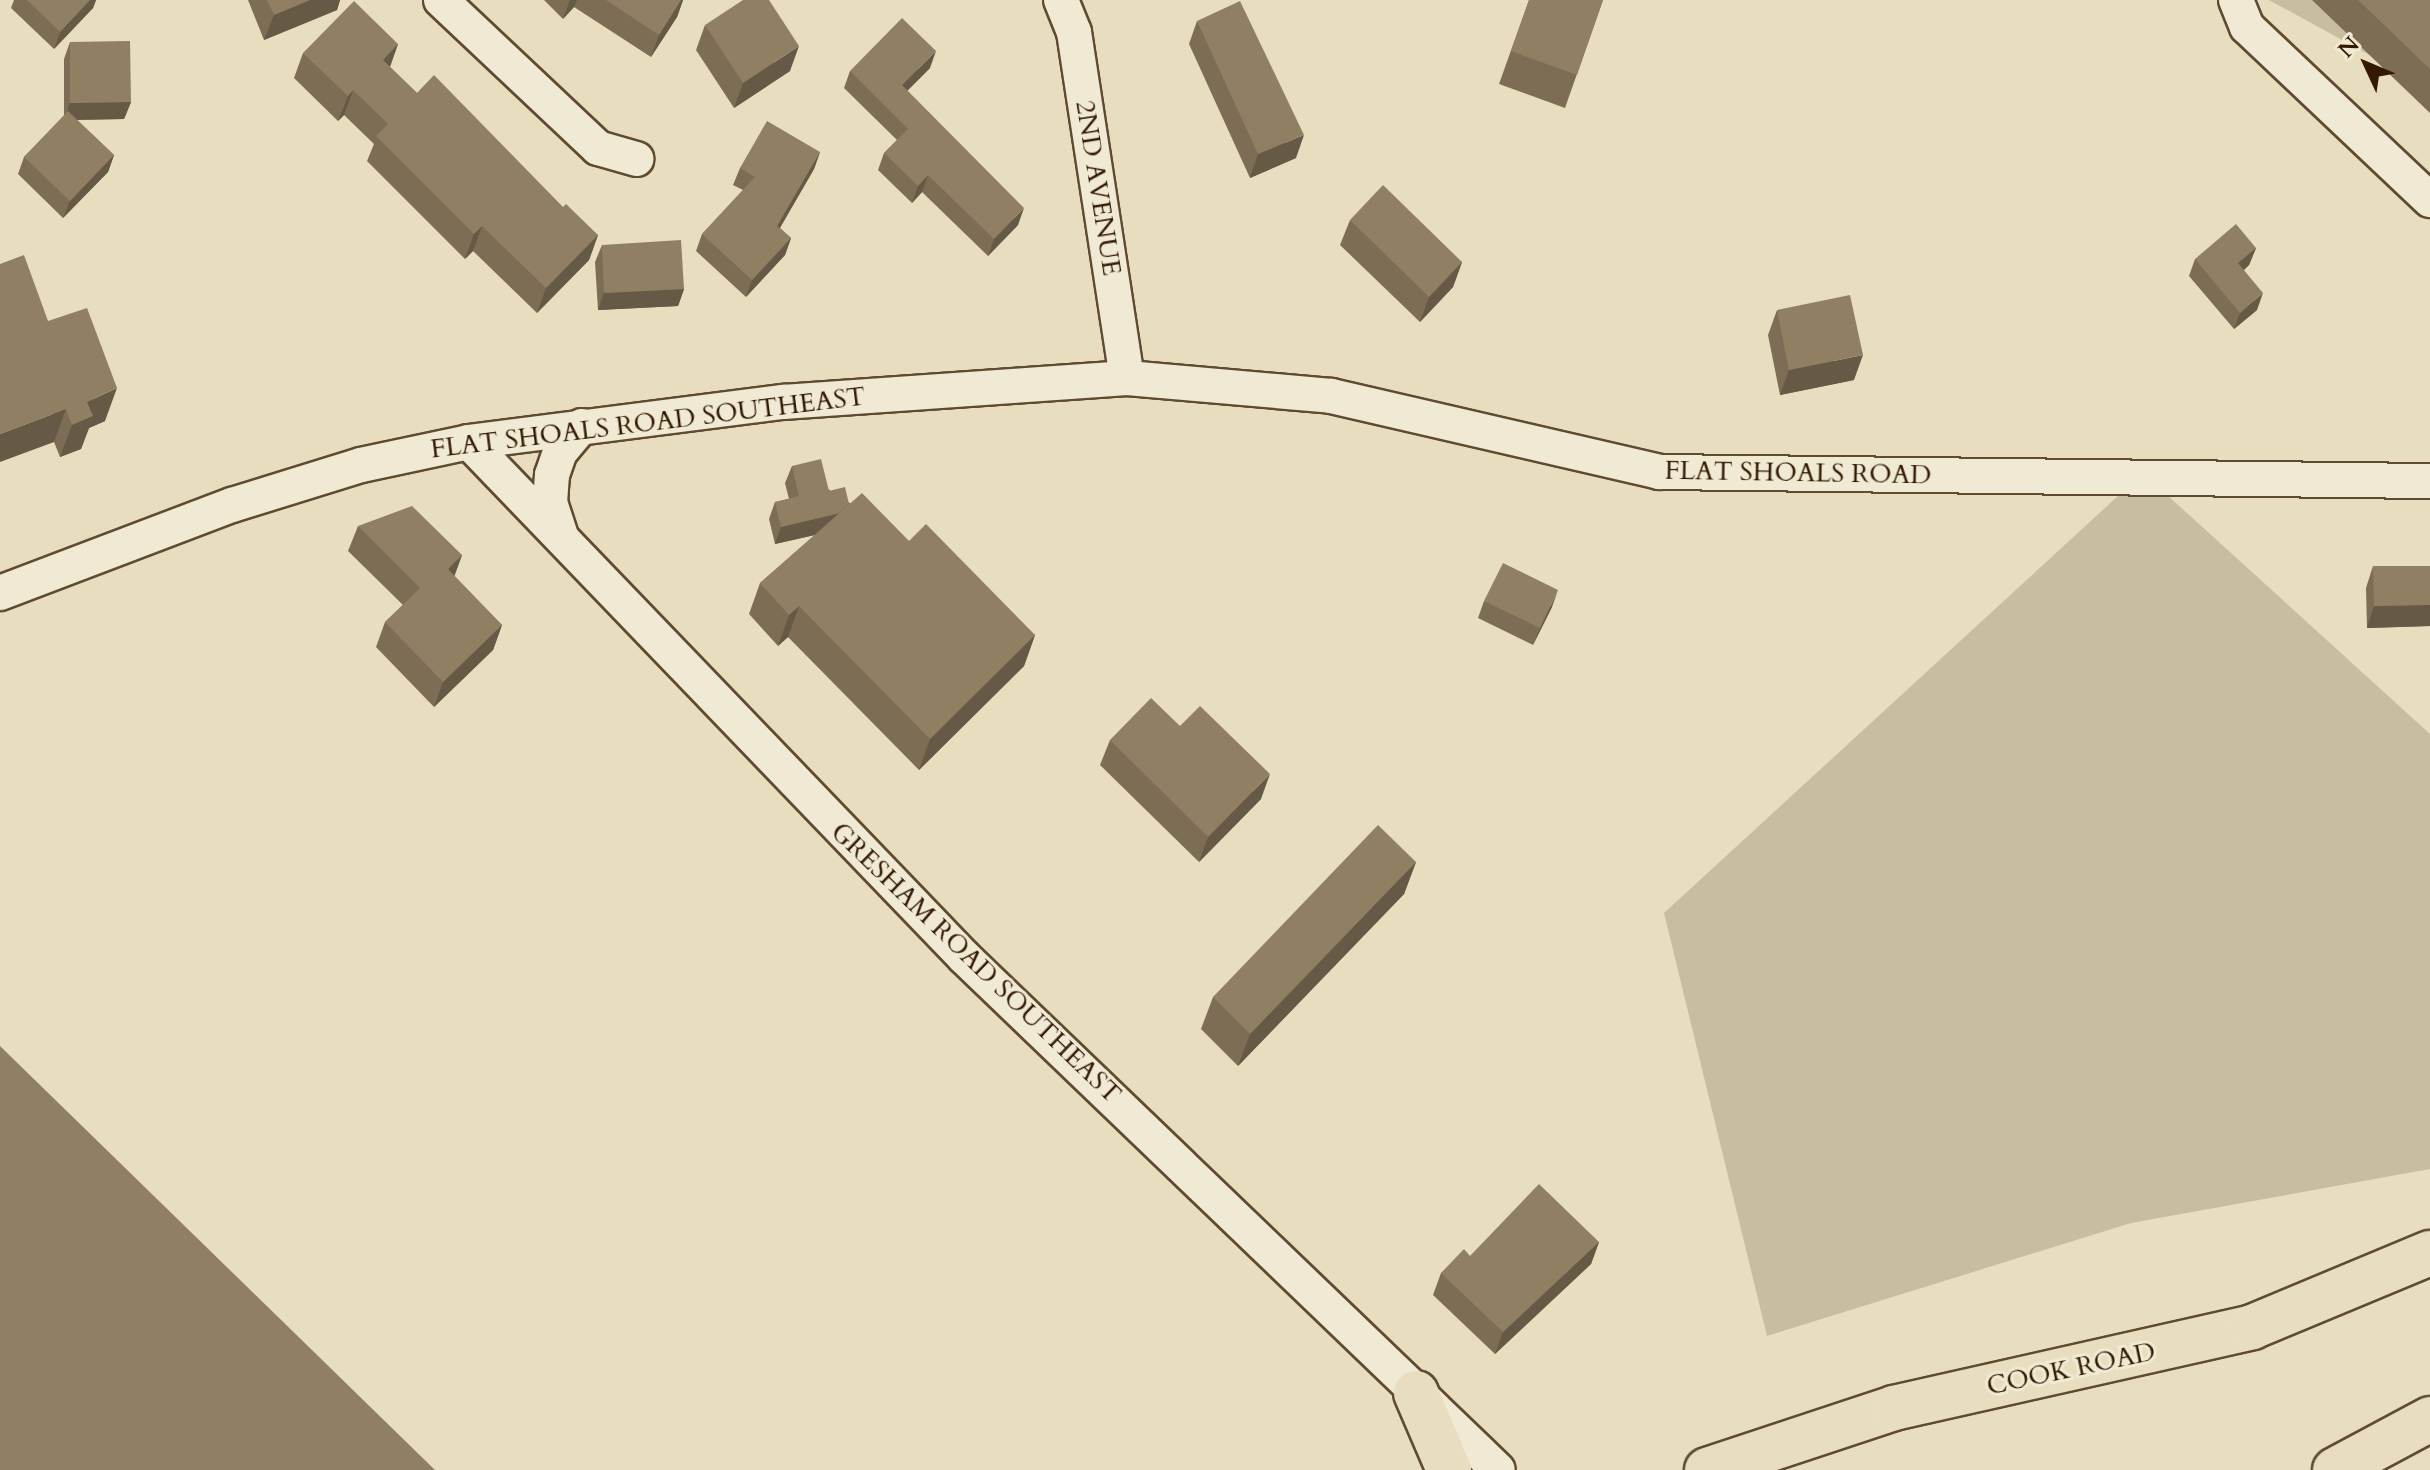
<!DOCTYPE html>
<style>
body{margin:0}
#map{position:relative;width:2430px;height:1470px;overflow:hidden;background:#e8debf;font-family:Cardo,serif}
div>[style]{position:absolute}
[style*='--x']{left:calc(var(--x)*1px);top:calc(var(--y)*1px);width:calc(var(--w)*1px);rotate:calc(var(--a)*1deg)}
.green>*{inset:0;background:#c9bd9f}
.roads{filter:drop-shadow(2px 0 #604a30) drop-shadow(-2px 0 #604a30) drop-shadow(0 2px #604a30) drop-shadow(0 -2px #604a30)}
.minor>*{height:34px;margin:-17px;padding:0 17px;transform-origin:17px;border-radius:17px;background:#f0ead5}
.major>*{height:44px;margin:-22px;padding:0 22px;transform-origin:22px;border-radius:22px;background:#e8debf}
.highway>*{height:44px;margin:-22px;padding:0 22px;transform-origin:22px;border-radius:22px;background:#e8debf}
.wall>*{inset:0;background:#7d6d55}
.shaded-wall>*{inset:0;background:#665945}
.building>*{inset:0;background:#917f63}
span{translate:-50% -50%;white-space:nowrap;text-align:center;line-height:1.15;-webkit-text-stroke:6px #f0ead5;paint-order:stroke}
.street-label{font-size:26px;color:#321900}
.north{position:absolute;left:2326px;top:24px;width:80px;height:80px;-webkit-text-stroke:6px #f0ead5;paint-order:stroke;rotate:314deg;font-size:22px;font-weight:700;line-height:32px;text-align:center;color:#321900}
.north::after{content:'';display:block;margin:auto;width:28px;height:36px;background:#321900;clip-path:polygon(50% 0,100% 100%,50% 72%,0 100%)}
</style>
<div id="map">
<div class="green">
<div style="clip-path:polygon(2269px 0,2430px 0,2430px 88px)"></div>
<div style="clip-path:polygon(2143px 473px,2430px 734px,2430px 1169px,2131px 1223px,1767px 1336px,1664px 913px)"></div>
</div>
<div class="roads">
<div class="minor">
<div style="--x:441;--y:0;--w:216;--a:43.3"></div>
<div style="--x:598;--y:148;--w:40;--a:16"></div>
<div style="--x:1061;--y:0;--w:35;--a:68"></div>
<div style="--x:1074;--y:32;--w:350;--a:81.3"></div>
<div style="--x:2236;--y:0;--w:29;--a:68"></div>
<div style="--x:2247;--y:27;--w:252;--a:43.4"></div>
<div style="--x:469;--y:442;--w:714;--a:46.13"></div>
<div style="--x:964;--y:957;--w:740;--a:43.85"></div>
<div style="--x:561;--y:536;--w:35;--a:-108"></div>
<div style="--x:550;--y:503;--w:28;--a:-86"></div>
<div style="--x:552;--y:475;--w:24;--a:-71"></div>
<div style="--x:560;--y:452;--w:34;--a:-50"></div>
<div style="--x:0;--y:593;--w:248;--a:-20.8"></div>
<div style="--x:232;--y:505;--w:135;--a:-17.2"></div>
<div style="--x:361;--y:465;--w:110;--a:-12"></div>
<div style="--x:469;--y:442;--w:317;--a:-7.3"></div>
<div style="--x:783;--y:402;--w:345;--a:-4"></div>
<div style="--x:1127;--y:378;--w:205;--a:5"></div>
<div style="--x:1331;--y:396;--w:337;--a:13"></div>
<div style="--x:1659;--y:472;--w:771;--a:0.67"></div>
</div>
<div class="major">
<div style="--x:1707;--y:1470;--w:197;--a:-18.3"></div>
<div style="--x:1894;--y:1408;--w:367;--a:-12.7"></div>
<div style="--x:2252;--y:1327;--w:193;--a:-22.6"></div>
</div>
<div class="highway">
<div style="--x:1416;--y:1393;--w:84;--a:66.8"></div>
<div style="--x:2335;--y:1470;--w:108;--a:-28.2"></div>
</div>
</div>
<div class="wall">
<div style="clip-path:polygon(14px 0,96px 0,93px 8px,54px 49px,11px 8px)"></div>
<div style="clip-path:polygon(248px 0,340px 0,337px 10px,264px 40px)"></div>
<div style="clip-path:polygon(544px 0,683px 0,677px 17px,651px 57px,574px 7px,563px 19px)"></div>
<div style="clip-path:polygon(1529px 0,1603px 0,1565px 108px,1499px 84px)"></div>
<div style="clip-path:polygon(2312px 0,2430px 0,2430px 113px)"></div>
<div style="clip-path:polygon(1197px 21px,1296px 158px,1250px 178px,1189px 44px)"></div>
<div style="clip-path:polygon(705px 25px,790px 71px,734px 108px,696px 50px)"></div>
<div style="clip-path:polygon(70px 42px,131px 102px,124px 119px,77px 120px,114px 155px,108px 172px,63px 218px,18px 174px,24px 157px,64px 116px,64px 59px)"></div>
<div style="clip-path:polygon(398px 44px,390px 67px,417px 93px,598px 235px,589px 260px,537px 313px,473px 251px,465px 259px,367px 161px,374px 144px,344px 115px,338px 121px,294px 78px,303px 53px)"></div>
<div style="clip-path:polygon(930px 68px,907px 91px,1018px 225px,988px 256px,922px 192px,912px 203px,878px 170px,884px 153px,897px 140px,844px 88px,850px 71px)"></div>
<div style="clip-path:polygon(820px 152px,814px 169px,780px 228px,791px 238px,785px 255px,746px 297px,696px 251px,702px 234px,743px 190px,733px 185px,740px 168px)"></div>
<div style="clip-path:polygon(1350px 220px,1462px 262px,1453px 287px,1420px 322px,1340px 245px)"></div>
<div style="clip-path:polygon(602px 245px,684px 289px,678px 306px,598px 310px,595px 262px)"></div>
<div style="clip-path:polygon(2256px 248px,2249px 265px,2244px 270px,2257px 310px,2234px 329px,2189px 276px,2195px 259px)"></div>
<div style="clip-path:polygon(1777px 310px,1854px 380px,1780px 395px,1768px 335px)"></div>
<div style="clip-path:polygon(48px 321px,105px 421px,89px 428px,81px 449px,60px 457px,54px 442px)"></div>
<div style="clip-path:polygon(792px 466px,909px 541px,1035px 635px,1024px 666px,919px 770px,788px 637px,778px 646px,749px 614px,760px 583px,815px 535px,775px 544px,769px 519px,775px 502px,789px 499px,785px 483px)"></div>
<div style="clip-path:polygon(358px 526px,462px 555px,454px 576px,502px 625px,493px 650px,434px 707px,376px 647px,385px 622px,403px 605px,348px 551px)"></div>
<div style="clip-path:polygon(2373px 566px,2430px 566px,2430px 626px,2367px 628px,2366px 588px)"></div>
<div style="clip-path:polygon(1484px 601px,1552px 607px,1533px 645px,1478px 618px)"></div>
<div style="clip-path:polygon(1180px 726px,1261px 799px,1199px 862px,1100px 765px,1110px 740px)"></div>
<div style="clip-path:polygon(1416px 862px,1404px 894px,1238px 1066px,1201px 1029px,1213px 997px)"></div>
<div style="clip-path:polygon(1599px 1242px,1591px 1264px,1495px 1354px,1433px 1295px,1441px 1273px,1470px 1256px)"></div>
</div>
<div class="shaded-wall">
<div style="clip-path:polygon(90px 0,96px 0,93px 8px,54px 49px,60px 32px)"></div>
<div style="clip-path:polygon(310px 0,340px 0,337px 10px,264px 40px,274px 15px)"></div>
<div style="clip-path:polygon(570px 0,577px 0,574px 7px,563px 19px)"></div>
<div style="clip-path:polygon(681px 0,683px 0,677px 17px,651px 57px,659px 35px)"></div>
<div style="clip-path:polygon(398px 44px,389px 69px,383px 60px)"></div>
<div style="clip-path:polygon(799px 46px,790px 71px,734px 108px,743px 83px)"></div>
<div style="clip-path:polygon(936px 51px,930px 68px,896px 102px,902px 85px)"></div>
<div style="clip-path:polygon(353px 90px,344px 115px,338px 121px,348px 96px)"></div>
<div style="clip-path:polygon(131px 102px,124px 119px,64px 120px,70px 103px)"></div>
<div style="clip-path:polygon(1304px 135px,1296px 158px,1250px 178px,1258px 154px)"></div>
<div style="clip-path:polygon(820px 152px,814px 169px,771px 243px,777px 226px)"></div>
<div style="clip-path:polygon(114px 155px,108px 172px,63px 218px,70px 201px)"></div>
<div style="clip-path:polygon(928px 175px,922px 192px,912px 203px,918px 186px)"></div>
<div style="clip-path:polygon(1024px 208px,1018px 225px,988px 256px,994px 239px)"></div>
<div style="clip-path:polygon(482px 226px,473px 251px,465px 259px,474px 234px)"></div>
<div style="clip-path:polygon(598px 235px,589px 260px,537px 313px,546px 288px)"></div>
<div style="clip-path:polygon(791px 238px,785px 255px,746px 297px,752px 280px)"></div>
<div style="clip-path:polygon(2256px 248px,2249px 265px,2232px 280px,2238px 263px)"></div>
<div style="clip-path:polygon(1462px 262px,1453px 287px,1420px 322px,1429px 297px)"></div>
<div style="clip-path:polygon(684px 289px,678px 306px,598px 310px,604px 293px)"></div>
<div style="clip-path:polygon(2263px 293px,2257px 310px,2234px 329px,2240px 313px)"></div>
<div style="clip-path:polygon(1863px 355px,1854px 380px,1780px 395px,1789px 370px)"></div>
<div style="clip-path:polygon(117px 388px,105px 421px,89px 428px,81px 449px,60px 457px,72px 425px,87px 402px)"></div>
<div style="clip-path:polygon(66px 409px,54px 442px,0 462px,0 434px)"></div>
<div style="clip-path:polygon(851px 511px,845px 528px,775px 544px,781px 527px)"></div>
<div style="clip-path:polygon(462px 555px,453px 580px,448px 569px)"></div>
<div style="clip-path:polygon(1558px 590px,1552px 607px,1533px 645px,1540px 628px)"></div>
<div style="clip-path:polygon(2430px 605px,2430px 626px,2367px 628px,2374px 606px)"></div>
<div style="clip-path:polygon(799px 606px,788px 637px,778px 646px,789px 615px)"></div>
<div style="clip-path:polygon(502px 625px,493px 650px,434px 707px,443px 682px)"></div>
<div style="clip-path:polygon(1035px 635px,1024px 666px,919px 770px,930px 739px)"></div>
<div style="clip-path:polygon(1270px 774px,1261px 799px,1199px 862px,1208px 837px)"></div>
<div style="clip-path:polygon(1416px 862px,1404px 894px,1238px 1066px,1250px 1034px)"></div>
<div style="clip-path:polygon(1599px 1242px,1591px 1264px,1495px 1354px,1503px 1332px)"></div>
</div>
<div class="building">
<div style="clip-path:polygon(27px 0,90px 0,60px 32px)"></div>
<div style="clip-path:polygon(267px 0,310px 0,274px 15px)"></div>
<div style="clip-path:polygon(606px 0,681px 0,659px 35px)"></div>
<div style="clip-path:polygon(743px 0,769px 0,799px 46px,743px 83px,705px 25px)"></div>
<div style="clip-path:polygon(1529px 0,1603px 0,1577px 75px,1511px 51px)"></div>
<div style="clip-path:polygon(2358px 0,2430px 0,2430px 69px)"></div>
<div style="clip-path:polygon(354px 1px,398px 44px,383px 60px,417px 93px,434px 75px,563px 207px,566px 204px,598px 235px,546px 288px,482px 226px,474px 234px,376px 136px,388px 124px,353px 90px,348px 96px,303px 53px)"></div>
<div style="clip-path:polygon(1240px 1px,1304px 135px,1258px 154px,1197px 21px)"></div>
<div style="clip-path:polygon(902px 18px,936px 51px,902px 85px,1024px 208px,994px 239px,928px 175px,918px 186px,884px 153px,908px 129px,850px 71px)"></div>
<div style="clip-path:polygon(130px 41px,131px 102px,70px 103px,70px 42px)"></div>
<div style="clip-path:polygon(68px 111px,114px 155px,70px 201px,24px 157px)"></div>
<div style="clip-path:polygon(767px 121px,820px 152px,777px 226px,791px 238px,752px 280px,702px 234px,755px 177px,740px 168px)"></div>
<div style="clip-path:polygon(1383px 185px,1462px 262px,1429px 297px,1350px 220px)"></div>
<div style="clip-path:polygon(2236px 224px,2256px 248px,2238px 263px,2263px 293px,2240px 313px,2195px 259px)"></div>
<div style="clip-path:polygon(681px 240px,684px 289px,604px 293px,602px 245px)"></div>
<div style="clip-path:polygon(24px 255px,48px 321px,87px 308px,117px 388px,87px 402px,93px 416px,72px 425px,66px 409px,0 434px,0 264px)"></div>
<div style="clip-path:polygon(1850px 295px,1863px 355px,1789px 370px,1777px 310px)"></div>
<div style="clip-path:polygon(821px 459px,829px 491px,845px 487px,849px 504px,839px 513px,781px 527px,775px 502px,799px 496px,792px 466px)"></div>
<div style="clip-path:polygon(862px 493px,909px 541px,926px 524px,1035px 635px,930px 739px,799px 606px,789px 615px,760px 583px)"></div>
<div style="clip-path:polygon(412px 506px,462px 555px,448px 569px,502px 625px,443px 682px,385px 622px,420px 588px,358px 526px)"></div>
<div style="clip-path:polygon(1503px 563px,1558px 590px,1540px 628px,1484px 601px)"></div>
<div style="clip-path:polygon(2373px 566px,2430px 566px,2430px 605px,2374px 606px)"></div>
<div style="clip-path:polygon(1151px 698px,1180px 726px,1200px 706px,1270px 774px,1208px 837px,1110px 740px)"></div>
<div style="clip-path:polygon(1378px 825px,1416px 862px,1250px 1034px,1213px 997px)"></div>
<div style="clip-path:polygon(0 1046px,435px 1470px,0 1470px)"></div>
<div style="clip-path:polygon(1539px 1184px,1599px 1242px,1503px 1332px,1441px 1273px,1464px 1249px,1470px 1256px)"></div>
</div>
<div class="street-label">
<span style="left:1098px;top:188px;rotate:81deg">2ND AVENUE</span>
<span style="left:648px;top:423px;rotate:-7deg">FLAT SHOALS ROAD SOUTHEAST</span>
<span style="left:1798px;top:473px;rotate:1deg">FLAT SHOALS ROAD</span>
<span style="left:976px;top:963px;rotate:44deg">GRESHAM ROAD SOUTHEAST</span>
<span style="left:2071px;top:1369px;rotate:-12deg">COOK ROAD</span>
</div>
<div class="north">N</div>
</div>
